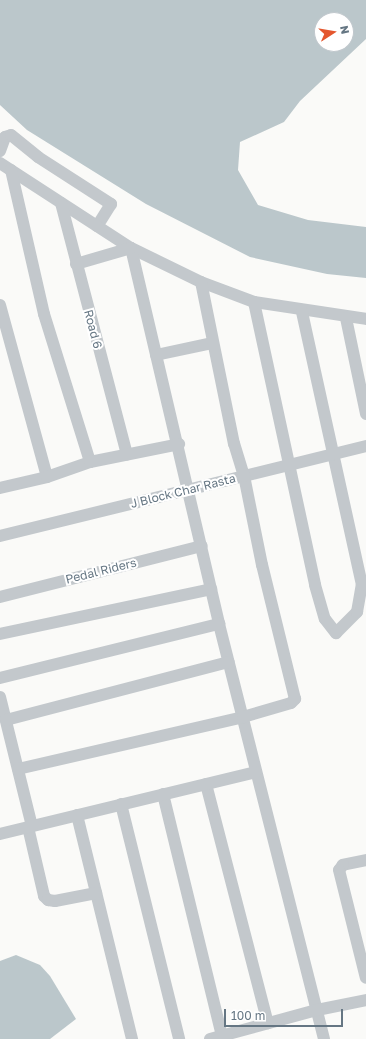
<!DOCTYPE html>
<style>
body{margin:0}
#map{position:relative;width:366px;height:1039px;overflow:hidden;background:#fafaf8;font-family:"Golos Text",sans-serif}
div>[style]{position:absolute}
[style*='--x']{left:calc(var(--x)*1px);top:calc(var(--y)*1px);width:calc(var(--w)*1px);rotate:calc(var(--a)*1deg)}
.water>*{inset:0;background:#bbc7cb}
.minor>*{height:12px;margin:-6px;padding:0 6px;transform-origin:6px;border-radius:6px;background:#c3c8cc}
span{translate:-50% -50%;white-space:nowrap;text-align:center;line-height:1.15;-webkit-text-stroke:4px #fff;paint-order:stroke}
.street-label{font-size:12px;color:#657683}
.north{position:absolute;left:314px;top:12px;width:40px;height:40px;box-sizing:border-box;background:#fff;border:1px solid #c1c8cd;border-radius:50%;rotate:78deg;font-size:11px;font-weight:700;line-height:16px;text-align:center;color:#657683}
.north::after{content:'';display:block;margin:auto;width:14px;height:18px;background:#e4572e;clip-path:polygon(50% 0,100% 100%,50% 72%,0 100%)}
.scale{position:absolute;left:224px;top:1009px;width:119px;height:18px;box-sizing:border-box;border:2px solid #657683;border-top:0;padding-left:5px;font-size:12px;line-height:14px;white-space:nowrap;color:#657683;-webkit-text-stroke:3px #fff;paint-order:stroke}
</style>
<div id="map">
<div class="water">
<div style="clip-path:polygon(evenodd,0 0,366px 0,366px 39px,300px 101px,284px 122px,240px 142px,238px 170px,258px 205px,308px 220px,366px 227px,366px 278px,327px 274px,250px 257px,146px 204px,27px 130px,0 105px,0 0,322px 20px,346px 20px,346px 44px,322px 44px,322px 20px)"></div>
<div style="clip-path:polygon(16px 955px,40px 965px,50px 976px,76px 1019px,50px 1039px,0 1039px,0 961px)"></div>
</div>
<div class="minor">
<div style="--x:0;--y:151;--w:15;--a:-70"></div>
<div style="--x:5;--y:137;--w:6;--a:-18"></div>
<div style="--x:11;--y:135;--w:35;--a:39"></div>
<div style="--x:38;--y:157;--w:87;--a:32.8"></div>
<div style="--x:111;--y:204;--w:26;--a:122"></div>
<div style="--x:0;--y:163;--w:156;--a:33"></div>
<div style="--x:131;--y:248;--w:78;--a:25.9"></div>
<div style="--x:201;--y:282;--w:57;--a:20.7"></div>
<div style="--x:254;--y:302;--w:113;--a:8.6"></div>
<div style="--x:11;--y:170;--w:148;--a:77.1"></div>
<div style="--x:44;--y:314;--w:155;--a:72.7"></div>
<div style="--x:61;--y:203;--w:260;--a:75.3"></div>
<div style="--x:131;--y:248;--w:386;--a:76.8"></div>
<div style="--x:219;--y:624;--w:428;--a:75.8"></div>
<div style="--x:76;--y:264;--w:57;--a:-16.2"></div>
<div style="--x:254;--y:302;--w:289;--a:77.8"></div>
<div style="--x:315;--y:585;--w:35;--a:74"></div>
<div style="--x:325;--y:619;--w:18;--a:52"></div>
<div style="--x:336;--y:633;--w:30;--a:-45"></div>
<div style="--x:357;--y:612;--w:27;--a:-80"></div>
<div style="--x:362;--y:585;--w:280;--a:-102.4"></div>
<div style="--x:0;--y:305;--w:178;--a:74.7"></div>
<div style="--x:346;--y:318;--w:98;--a:78.2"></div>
<div style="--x:156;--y:355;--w:57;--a:-12.1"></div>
<div style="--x:0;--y:488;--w:48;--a:-13.2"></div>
<div style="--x:47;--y:477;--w:46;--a:-19.2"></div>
<div style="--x:90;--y:462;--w:91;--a:-11.4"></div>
<div style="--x:0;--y:536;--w:377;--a:-13.8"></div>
<div style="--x:0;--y:597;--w:208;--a:-14.2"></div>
<div style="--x:0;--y:634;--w:216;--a:-12"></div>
<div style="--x:0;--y:678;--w:226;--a:-13.9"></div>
<div style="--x:0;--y:697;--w:133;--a:76.1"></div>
<div style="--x:6;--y:720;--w:230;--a:-14.6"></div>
<div style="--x:18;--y:769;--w:231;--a:-13"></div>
<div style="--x:243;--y:717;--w:50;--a:-16.3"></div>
<div style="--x:291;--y:703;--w:6;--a:-45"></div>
<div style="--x:295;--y:699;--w:138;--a:-103.8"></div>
<div style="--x:262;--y:565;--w:91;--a:-101.4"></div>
<div style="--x:244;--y:476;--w:34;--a:-107"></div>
<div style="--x:234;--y:444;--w:165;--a:-101.5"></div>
<div style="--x:206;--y:784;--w:247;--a:75.5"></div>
<div style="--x:163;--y:794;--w:249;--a:76.3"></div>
<div style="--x:121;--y:804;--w:242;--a:76.1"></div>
<div style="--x:77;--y:815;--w:231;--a:76.2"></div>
<div style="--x:28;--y:827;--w:71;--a:76.9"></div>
<div style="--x:44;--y:896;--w:6;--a:45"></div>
<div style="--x:48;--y:900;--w:7;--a:8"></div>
<div style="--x:55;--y:901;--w:42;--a:-11"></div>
<div style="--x:0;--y:834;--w:263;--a:-13.6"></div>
<div style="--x:366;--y:860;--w:24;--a:168"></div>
<div style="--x:343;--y:865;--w:6;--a:129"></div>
<div style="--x:339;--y:870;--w:111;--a:76"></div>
<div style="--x:210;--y:1039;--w:111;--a:-15.2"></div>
<div style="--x:317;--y:1010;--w:50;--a:-11.5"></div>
</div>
<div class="street-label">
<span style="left:93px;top:329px;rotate:75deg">Road 6</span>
<span style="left:183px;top:491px;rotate:-14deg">J Block Char Rasta</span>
<span style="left:101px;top:571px;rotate:-14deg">Pedal Riders</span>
</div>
<div class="north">N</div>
<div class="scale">100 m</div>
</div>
